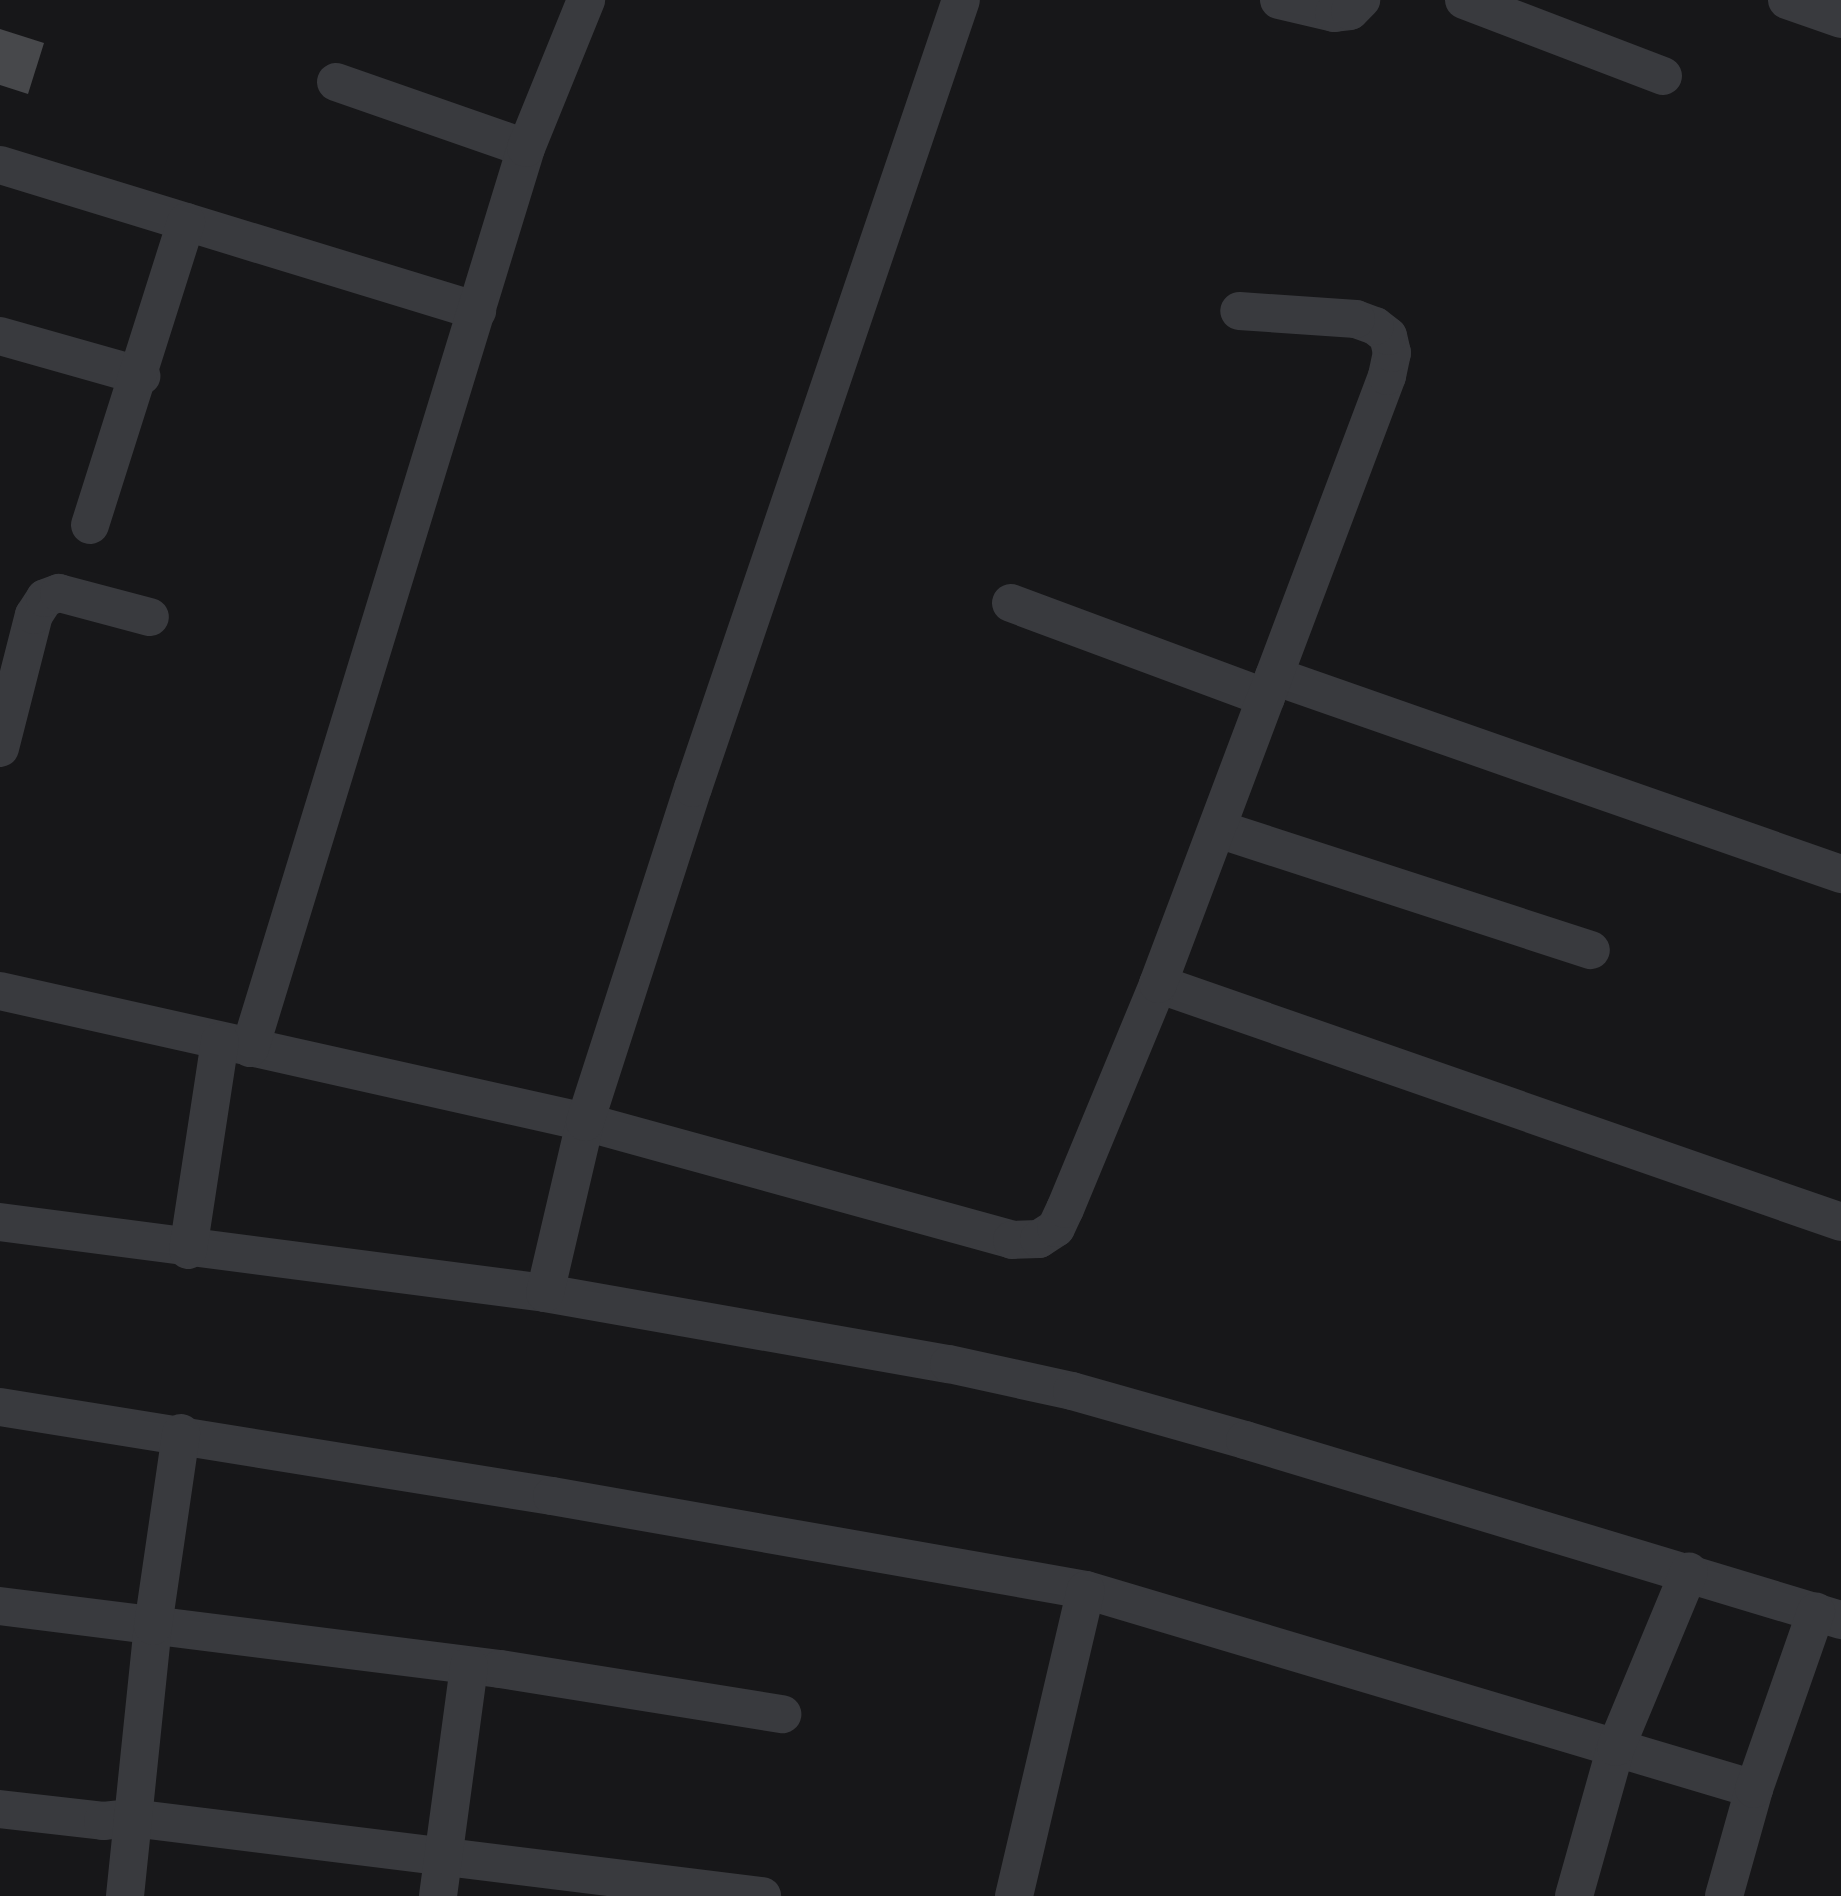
<!DOCTYPE html>
<style>
body{margin:0}
#map{position:relative;width:1841px;height:1896px;overflow:hidden;background:#171719;font-family:"Space Grotesk",sans-serif}
div>[style]{position:absolute}
[style*='--x']{left:calc(var(--x)*1px);top:calc(var(--y)*1px);width:calc(var(--w)*1px);rotate:calc(var(--a)*1deg)}
.building>*{inset:0;background:#47484b}
.minor>*{height:38px;margin:-19px;padding:0 19px;transform-origin:19px;border-radius:19px;background:#393a3e}
span{translate:-50% -50%;white-space:nowrap;text-align:center;line-height:1.15;-webkit-text-stroke:7px #121214;paint-order:stroke}
</style>
<div id="map">
<div class="building">
<div style="clip-path:polygon(0 29px,44px 43px,28px 94px,0 85px)"></div>
</div>
<div class="minor">
<div style="--x:1279;--y:0;--w:57;--a:13.3"></div>
<div style="--x:1334;--y:13;--w:16;--a:-7"></div>
<div style="--x:1350;--y:11;--w:16;--a:-45"></div>
<div style="--x:1464;--y:0;--w:213;--a:20.9"></div>
<div style="--x:1787;--y:0;--w:57;--a:19.4"></div>
<div style="--x:336;--y:82;--w:201;--a:19.2"></div>
<div style="--x:0;--y:165;--w:499;--a:17"></div>
<div style="--x:0;--y:336;--w:147;--a:15.8"></div>
<div style="--x:90;--y:525;--w:318;--a:-72.4"></div>
<div style="--x:1011;--y:603;--w:272;--a:20.4"></div>
<div style="--x:1274;--y:676;--w:601;--a:19.25"></div>
<div style="--x:0;--y:748;--w:137;--a:-75.7"></div>
<div style="--x:34;--y:615;--w:20;--a:-57"></div>
<div style="--x:45;--y:598;--w:15;--a:-20"></div>
<div style="--x:59;--y:593;--w:94;--a:14.8"></div>
<div style="--x:1218;--y:829;--w:392;--a:18"></div>
<div style="--x:1158;--y:984;--w:723;--a:19.21"></div>
<div style="--x:0;--y:991;--w:599;--a:12.62"></div>
<div style="--x:585;--y:1122;--w:443;--a:15.4"></div>
<div style="--x:1012;--y:1240;--w:27;--a:-2"></div>
<div style="--x:1039;--y:1239;--w:20;--a:-33"></div>
<div style="--x:1056;--y:1228;--w:21;--a:-65"></div>
<div style="--x:1065;--y:1209;--w:243;--a:-67.5"></div>
<div style="--x:1158;--y:984;--w:650;--a:-69.36"></div>
<div style="--x:1387;--y:376;--w:24;--a:-78"></div>
<div style="--x:1392;--y:353;--w:17;--a:-103"></div>
<div style="--x:1388;--y:336;--w:16;--a:-142"></div>
<div style="--x:1375;--y:326;--w:20;--a:-160"></div>
<div style="--x:1356;--y:319;--w:117;--a:-176.1"></div>
<div style="--x:250;--y:1048;--w:941;--a:-72.95"></div>
<div style="--x:526;--y:148;--w:160;--a:-67.9"></div>
<div style="--x:0;--y:1222;--w:550;--a:7.42"></div>
<div style="--x:545;--y:1293;--w:410;--a:10"></div>
<div style="--x:949;--y:1364;--w:126;--a:12.4"></div>
<div style="--x:1072;--y:1391;--w:180;--a:15.8"></div>
<div style="--x:1245;--y:1440;--w:623;--a:16.81"></div>
<div style="--x:188;--y:1250;--w:211;--a:-81.3"></div>
<div style="--x:545;--y:1293;--w:176;--a:-76.8"></div>
<div style="--x:585;--y:1122;--w:351;--a:-72.1"></div>
<div style="--x:693;--y:788;--w:832;--a:-71.22"></div>
<div style="--x:0;--y:1407;--w:559;--a:9.16"></div>
<div style="--x:552;--y:1496;--w:542;--a:9.98"></div>
<div style="--x:1086;--y:1590;--w:697;--a:16.59"></div>
<div style="--x:0;--y:1606;--w:504;--a:7.18"></div>
<div style="--x:500;--y:1669;--w:286;--a:9.1"></div>
<div style="--x:0;--y:1809;--w:104;--a:6.6"></div>
<div style="--x:103;--y:1821;--w:29;--a:-6"></div>
<div style="--x:132;--y:1818;--w:635;--a:7.06"></div>
<div style="--x:125;--y:1896;--w:271;--a:-84.1"></div>
<div style="--x:153;--y:1626;--w:195;--a:-81.7"></div>
<div style="--x:438;--y:1896;--w:232;--a:-82.3"></div>
<div style="--x:1014;--y:1896;--w:314;--a:-76.8"></div>
<div style="--x:1574;--y:1896;--w:155;--a:-74.3"></div>
<div style="--x:1616;--y:1747;--w:190;--a:-67.4"></div>
<div style="--x:1724;--y:1896;--w:111;--a:-74.3"></div>
<div style="--x:1754;--y:1789;--w:188;--a:-70.7"></div>
</div>
</div>
